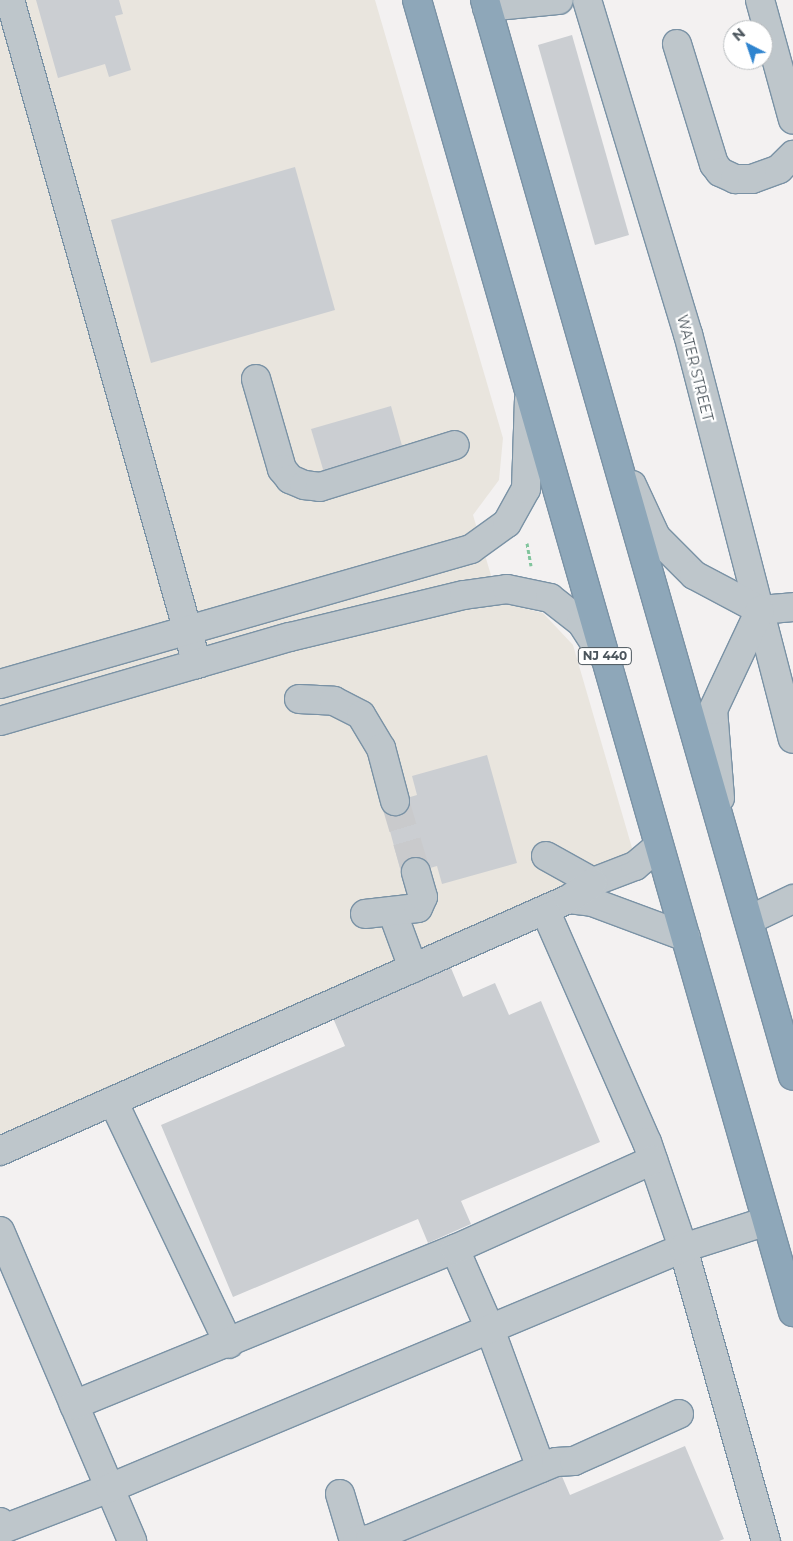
<!DOCTYPE html>
<style>
body{margin:0}
#map{position:relative;width:793px;height:1541px;overflow:hidden;background:#f3f1f1;font-family:Montserrat,sans-serif}
div>[style]{position:absolute}
[style*='--x']{left:calc(var(--x)*1px);top:calc(var(--y)*1px);width:calc(var(--w)*1px);rotate:calc(var(--a)*1deg)}
.commercial>*{inset:0;background:#e9e5de}
.building>*{inset:0;background:#cbced2}
.minor-tunnel>*{height:28px;margin-top:-14px;transform-origin:0;background:repeating-linear-gradient(90deg,#c9cacc 0 28px,transparent 0 42px)}
.path>*{height:3px;margin-top:-1.5px;transform-origin:0;background:repeating-linear-gradient(90deg,#81c59d 0 4px,transparent 0 6.5px)}
.roads{filter:drop-shadow(1px 0 #7a92a5) drop-shadow(-1px 0 #7a92a5) drop-shadow(0 1px #7a92a5) drop-shadow(0 -1px #7a92a5)}
.minor>*{height:28px;margin:-14px;padding:0 14px;transform-origin:14px;border-radius:14px;background:#bec6cb}
.highway>*{height:28px;margin:-14px;padding:0 14px;transform-origin:14px;border-radius:14px;background:#8ea7b9}
span{translate:-50% -50%;white-space:nowrap;text-align:center;line-height:1.15;-webkit-text-stroke:4.5px #fff;paint-order:stroke}
.shield-label span{padding:1px 4px;background:#fff;border:1px solid;border-radius:4px;-webkit-text-stroke-width:0}
.shield-label{font-size:12px;color:#4b555c;font-weight:700}
.street-label{font-size:14px;color:#4b555c}
.north{position:absolute;left:723px;top:20px;width:50px;height:50px;box-sizing:border-box;background:#fff;border:1px solid #b7bbbe;border-radius:50%;rotate:319deg;font-size:14px;font-weight:700;line-height:20px;text-align:center;color:#4b555c}
.north::after{content:'';display:block;margin:auto;width:18px;height:22px;background:#2f84cf;clip-path:polygon(50% 0,100% 100%,50% 72%,0 100%)}
</style>
<div id="map">
<div class="commercial">
<div style="clip-path:polygon(0 0,375px 0,503px 438px,499px 480px,473px 515px,499px 602px,543px 613px,573px 645px,637px 865px,0 1134px)"></div>
</div>
<div class="building">
<div style="clip-path:polygon(36px 0,119px 0,123px 14px,115px 16px,131px 70px,109px 77px,105px 64px,58px 78px)"></div>
<div style="clip-path:polygon(572px 35px,629px 235px,595px 245px,538px 45px)"></div>
<div style="clip-path:polygon(295px 167px,335px 310px,151px 363px,111px 220px)"></div>
<div style="clip-path:polygon(391px 406px,404px 453px,325px 476px,311px 429px)"></div>
<div style="clip-path:polygon(487px 755px,517px 863px,442px 884px,437px 866px,402px 876px,383px 805px,417px 795px,412px 776px)"></div>
<div style="clip-path:polygon(451px 968px,463px 997px,495px 983px,509px 1015px,541px 1001px,600px 1142px,461px 1201px,471px 1224px,428px 1243px,418px 1219px,233px 1297px,161px 1125px,345px 1046px,333px 1018px)"></div>
<div style="clip-path:polygon(685px 1446px,724px 1539px,719px 1541px,382px 1541px,558px 1467px,570px 1495px)"></div>
</div>
<div class="minor-tunnel">
<div style="--x:395;--y:801;--w:74;--a:73.5"></div>
</div>
<div class="path">
<div style="--x:527;--y:543;--w:23;--a:80"></div>
</div>
<div class="roads">
<div class="minor">
<div style="--x:10;--y:0;--w:690;--a:74.27"></div>
<div style="--x:587;--y:0;--w:349;--a:73.2"></div>
<div style="--x:688;--y:334;--w:418;--a:75.5"></div>
<div style="--x:760;--y:0;--w:124;--a:74.6"></div>
<div style="--x:487;--y:7;--w:72;--a:-5.6"></div>
<div style="--x:677;--y:44;--w:126;--a:72.9"></div>
<div style="--x:714;--y:164;--w:10;--a:53"></div>
<div style="--x:720;--y:172;--w:17;--a:25"></div>
<div style="--x:735;--y:179;--w:17;--a:0"></div>
<div style="--x:752;--y:179;--w:29;--a:-20"></div>
<div style="--x:779;--y:169;--w:20;--a:-45"></div>
<div style="--x:256;--y:379;--w:94;--a:73.9"></div>
<div style="--x:282;--y:469;--w:13;--a:51"></div>
<div style="--x:290;--y:479;--w:15;--a:23"></div>
<div style="--x:304;--y:485;--w:16;--a:7"></div>
<div style="--x:320;--y:487;--w:141;--a:-17.3"></div>
<div style="--x:632;--y:485;--w:57;--a:65.2"></div>
<div style="--x:656;--y:537;--w:54;--a:45"></div>
<div style="--x:694;--y:575;--w:75;--a:27.9"></div>
<div style="--x:760;--y:610;--w:33;--a:-5"></div>
<div style="--x:0;--y:684;--w:490;--a:-16"></div>
<div style="--x:471;--y:549;--w:44;--a:-35.8"></div>
<div style="--x:507;--y:523;--w:39;--a:-61"></div>
<div style="--x:526;--y:489;--w:89;--a:-88.1"></div>
<div style="--x:299;--y:699;--w:35;--a:3"></div>
<div style="--x:334;--y:701;--w:30;--a:27"></div>
<div style="--x:361;--y:715;--w:39;--a:59"></div>
<div style="--x:381;--y:748;--w:55;--a:75.2"></div>
<div style="--x:0;--y:721;--w:302;--a:-16.2"></div>
<div style="--x:290;--y:637;--w:179;--a:-13.6"></div>
<div style="--x:464;--y:595;--w:43;--a:-7.9"></div>
<div style="--x:507;--y:589;--w:44;--a:11.8"></div>
<div style="--x:550;--y:598;--w:39;--a:38"></div>
<div style="--x:581;--y:622;--w:38;--a:57"></div>
<div style="--x:720;--y:798;--w:88;--a:-94.5"></div>
<div style="--x:713;--y:710;--w:110;--a:-64.8"></div>
<div style="--x:546;--y:856;--w:54;--a:29"></div>
<div style="--x:593;--y:882;--w:45;--a:-20.9"></div>
<div style="--x:635;--y:866;--w:31;--a:-40"></div>
<div style="--x:569;--y:899;--w:23;--a:7"></div>
<div style="--x:592;--y:902;--w:100;--a:20.4"></div>
<div style="--x:545;--y:910;--w:253;--a:66.3"></div>
<div style="--x:647;--y:1142;--w:112;--a:71.2"></div>
<div style="--x:683;--y:1248;--w:305;--a:74.2"></div>
<div style="--x:392;--y:911;--w:61;--a:69.8"></div>
<div style="--x:365;--y:914;--w:53;--a:-6.5"></div>
<div style="--x:418;--y:908;--w:12;--a:-66"></div>
<div style="--x:423;--y:897;--w:26;--a:-106"></div>
<div style="--x:749;--y:920;--w:49;--a:-25.5"></div>
<div style="--x:113;--y:1101;--w:269;--a:64.5"></div>
<div style="--x:0;--y:1151;--w:622;--a:-23.89"></div>
<div style="--x:569;--y:899;--w:29;--a:-35"></div>
<div style="--x:0;--y:1231;--w:337;--a:66.9"></div>
<div style="--x:455;--y:1249;--w:87;--a:66.4"></div>
<div style="--x:490;--y:1329;--w:148;--a:69.9"></div>
<div style="--x:74;--y:1405;--w:412;--a:-22.3"></div>
<div style="--x:455;--y:1249;--w:217;--a:-24.2"></div>
<div style="--x:340;--y:1494;--w:49;--a:73.4"></div>
<div style="--x:0;--y:1522;--w:8;--a:67"></div>
<div style="--x:3;--y:1529;--w:115;--a:-21"></div>
<div style="--x:110;--y:1488;--w:621;--a:-22.73"></div>
<div style="--x:683;--y:1248;--w:88;--a:-17.8"></div>
<div style="--x:357;--y:1540;--w:13;--a:-4"></div>
<div style="--x:370;--y:1539;--w:201;--a:-22.5"></div>
<div style="--x:556;--y:1462;--w:18;--a:-3"></div>
<div style="--x:574;--y:1461;--w:115;--a:-24.1"></div>
</div>
<div class="highway">
<div style="--x:417;--y:0;--w:1365;--a:74.01"></div>
<div style="--x:485;--y:0;--w:1119;--a:74.03"></div>
</div>
</div>
<div class="shield-label">
<span style="left:605px;top:656px">NJ 440</span>
</div>
<div class="street-label">
<span style="left:695px;top:368px;rotate:76deg">WATER STREET</span>
</div>
<div class="north">N</div>
</div>
